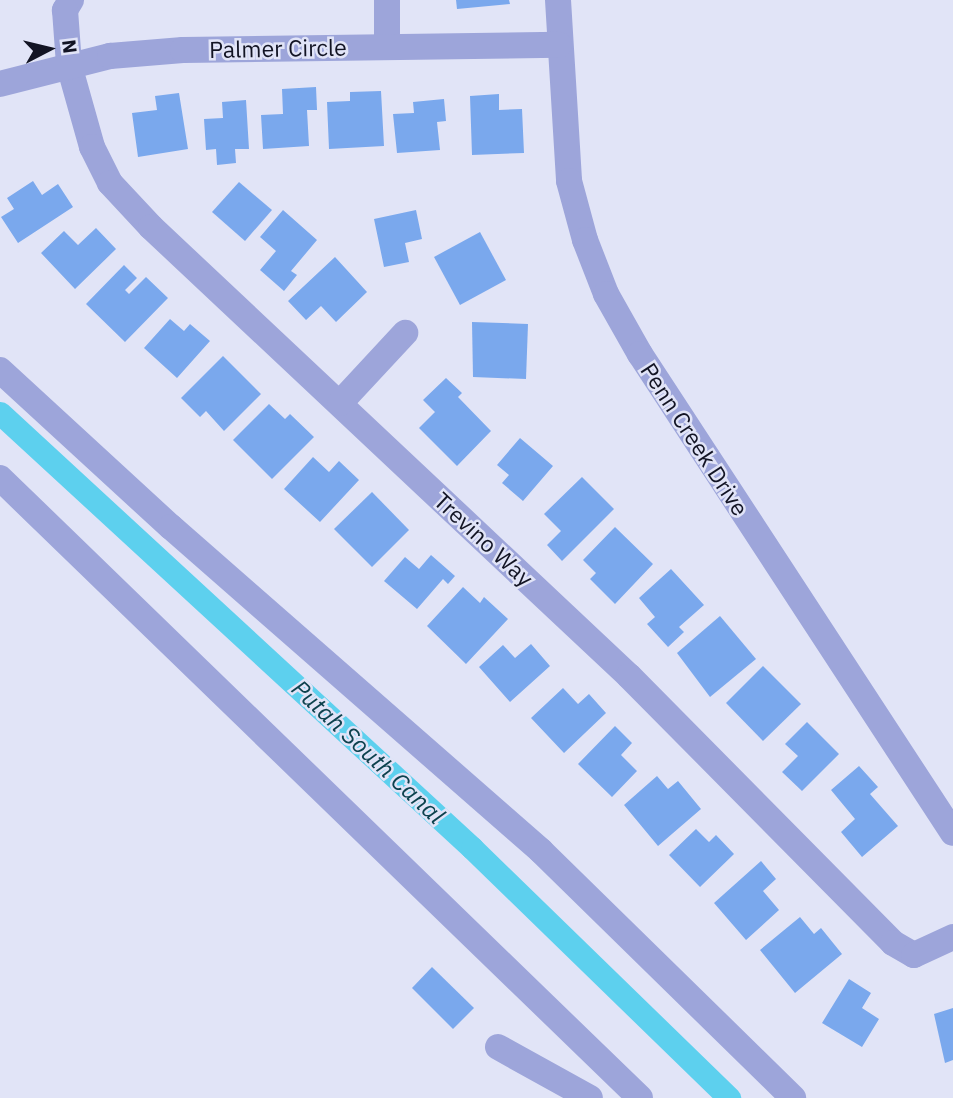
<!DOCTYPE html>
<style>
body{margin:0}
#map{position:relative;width:953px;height:1098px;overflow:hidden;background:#e1e4f7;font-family:"IBM Plex Sans",sans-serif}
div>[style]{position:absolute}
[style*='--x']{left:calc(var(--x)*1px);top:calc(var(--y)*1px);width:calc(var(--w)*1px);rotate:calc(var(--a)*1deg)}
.canal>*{height:23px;margin:-11.5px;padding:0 11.5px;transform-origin:11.5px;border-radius:11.5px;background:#5dd0ee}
.building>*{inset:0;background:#7aa8ed}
.minor>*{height:26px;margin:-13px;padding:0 13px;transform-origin:13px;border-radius:13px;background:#9da5da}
span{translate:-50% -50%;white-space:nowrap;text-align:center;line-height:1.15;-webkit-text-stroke:5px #e1e4f7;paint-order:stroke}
.street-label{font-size:23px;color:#121424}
.water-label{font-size:24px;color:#0d424e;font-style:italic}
.north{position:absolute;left:14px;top:14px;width:70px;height:70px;-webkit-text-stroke:5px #e1e4f7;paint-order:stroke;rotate:83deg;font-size:19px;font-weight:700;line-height:28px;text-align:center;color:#121424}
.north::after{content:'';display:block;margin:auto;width:24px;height:32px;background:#121424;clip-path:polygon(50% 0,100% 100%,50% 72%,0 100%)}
</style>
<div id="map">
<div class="canal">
<div style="--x:0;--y:413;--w:642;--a:42.66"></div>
<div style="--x:472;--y:848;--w:359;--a:44.2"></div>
</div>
<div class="building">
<div style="clip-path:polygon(456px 0,509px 0,510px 4px,457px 9px)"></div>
<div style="clip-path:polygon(316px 87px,317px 110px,307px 110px,309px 146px,263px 149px,261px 115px,283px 114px,282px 89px)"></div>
<div style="clip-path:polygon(381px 91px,384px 146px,329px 149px,327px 102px,350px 101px,350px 92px)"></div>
<div style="clip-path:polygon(179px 93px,188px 149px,138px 157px,132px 113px,157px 110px,155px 96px)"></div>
<div style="clip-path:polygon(499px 94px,499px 110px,522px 109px,524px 153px,472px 155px,470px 96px)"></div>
<div style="clip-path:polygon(444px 99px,446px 121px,437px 122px,440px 150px,397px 153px,393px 114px,414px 113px,413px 102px)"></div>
<div style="clip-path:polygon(246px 100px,249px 149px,235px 149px,236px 163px,217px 165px,216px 149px,206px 150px,204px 119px,223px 118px,222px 102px)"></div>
<div style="clip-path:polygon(33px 181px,42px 195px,58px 184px,73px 207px,18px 243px,1px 217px,14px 209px,7px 198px)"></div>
<div style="clip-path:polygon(239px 182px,272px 210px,245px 241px,212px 212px)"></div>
<div style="clip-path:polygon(283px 210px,317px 240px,291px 271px,297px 275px,284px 291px,260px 270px,276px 251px,260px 237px)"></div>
<div style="clip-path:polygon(416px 210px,422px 239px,405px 243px,409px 262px,384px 267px,374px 219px)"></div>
<div style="clip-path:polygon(96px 228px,116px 249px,75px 289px,41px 253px,64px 231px,78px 245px)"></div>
<div style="clip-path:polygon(480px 232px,506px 280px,460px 305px,434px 257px)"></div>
<div style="clip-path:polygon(335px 257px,367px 292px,336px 322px,321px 306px,306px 320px,288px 301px)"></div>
<div style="clip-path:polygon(124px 265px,137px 278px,125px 290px,129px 294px,146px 277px,168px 298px,125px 342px,86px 304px)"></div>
<div style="clip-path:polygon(170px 319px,184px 331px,190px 324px,210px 341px,177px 378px,144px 348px)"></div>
<div style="clip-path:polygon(472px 322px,528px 324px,526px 379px,473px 377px)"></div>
<div style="clip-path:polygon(223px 356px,261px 394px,224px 431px,206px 411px,200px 417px,181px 398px)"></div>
<div style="clip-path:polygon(446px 378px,462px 393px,458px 397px,491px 431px,457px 466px,419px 428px,435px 412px,423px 400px)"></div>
<div style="clip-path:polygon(269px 404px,285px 419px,290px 414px,314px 437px,272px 479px,233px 440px)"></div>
<div style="clip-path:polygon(520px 438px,553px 466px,523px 501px,502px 483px,509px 475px,497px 465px)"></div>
<div style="clip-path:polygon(313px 457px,329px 472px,339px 461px,359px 480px,320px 522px,284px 489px)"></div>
<div style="clip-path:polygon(582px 477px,614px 509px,562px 561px,547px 545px,561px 531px,544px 514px)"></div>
<div style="clip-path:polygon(372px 492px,409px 530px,372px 567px,334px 529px)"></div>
<div style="clip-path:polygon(615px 527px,653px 564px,615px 604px,590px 579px,596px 573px,583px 560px)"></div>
<div style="clip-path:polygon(431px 555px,455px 576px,448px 584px,443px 579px,417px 609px,384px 581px,405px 557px,419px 569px)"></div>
<div style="clip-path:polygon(671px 569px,704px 605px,679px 627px,684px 632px,668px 647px,647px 624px,655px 617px,639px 598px)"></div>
<div style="clip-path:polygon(463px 587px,480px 603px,484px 597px,508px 619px,466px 664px,427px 626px)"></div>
<div style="clip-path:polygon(720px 616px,756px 659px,710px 697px,677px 653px)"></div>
<div style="clip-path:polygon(531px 644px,550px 666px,510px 702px,479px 667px,503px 645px,515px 658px)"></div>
<div style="clip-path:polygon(763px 666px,801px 704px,763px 741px,726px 703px)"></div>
<div style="clip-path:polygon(563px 688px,578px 704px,589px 694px,606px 713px,564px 753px,531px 718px)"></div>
<div style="clip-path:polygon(807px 722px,839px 754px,802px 791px,782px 772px,798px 756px,785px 744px)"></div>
<div style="clip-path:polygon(615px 726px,632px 743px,621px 755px,637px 771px,612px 797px,578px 764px)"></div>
<div style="clip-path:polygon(859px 766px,878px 787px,870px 794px,898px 826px,862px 857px,841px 832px,855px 819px,831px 790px)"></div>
<div style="clip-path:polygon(657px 776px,668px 789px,678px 781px,701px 809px,658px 846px,624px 805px)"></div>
<div style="clip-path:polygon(696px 829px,709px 842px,716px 835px,734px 854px,700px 887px,669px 855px)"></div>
<div style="clip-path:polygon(761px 861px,776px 879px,763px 891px,779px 910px,746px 940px,714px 903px)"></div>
<div style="clip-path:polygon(800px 917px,814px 934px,821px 928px,842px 954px,795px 993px,760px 950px)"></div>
<div style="clip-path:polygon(432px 967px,474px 1008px,453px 1029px,412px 988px)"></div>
<div style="clip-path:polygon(849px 979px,871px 993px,862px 1008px,879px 1019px,862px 1047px,822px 1023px)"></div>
<div style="clip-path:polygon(953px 1008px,953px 1060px,945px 1063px,934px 1014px)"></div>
</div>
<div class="minor">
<div style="--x:71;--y:0;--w:12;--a:121"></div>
<div style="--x:65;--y:10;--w:55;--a:85.8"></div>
<div style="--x:69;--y:65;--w:85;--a:74.3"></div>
<div style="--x:92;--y:147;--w:40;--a:63.4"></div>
<div style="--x:110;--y:183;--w:60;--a:47"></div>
<div style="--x:151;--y:227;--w:656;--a:43.21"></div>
<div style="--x:629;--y:676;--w:375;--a:45.3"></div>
<div style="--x:893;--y:943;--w:24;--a:30"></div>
<div style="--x:914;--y:955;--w:43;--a:-24.8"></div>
<div style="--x:558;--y:0;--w:181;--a:86.5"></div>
<div style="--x:569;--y:181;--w:61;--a:74.8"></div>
<div style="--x:585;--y:240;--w:58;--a:68.7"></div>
<div style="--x:606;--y:294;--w:69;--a:60.5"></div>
<div style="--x:640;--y:354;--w:572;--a:56.84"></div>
<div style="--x:387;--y:46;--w:46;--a:-90"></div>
<div style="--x:0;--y:84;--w:114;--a:-14.3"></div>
<div style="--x:110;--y:56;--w:73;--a:-4.7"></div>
<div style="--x:183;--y:50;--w:376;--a:-0.8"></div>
<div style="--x:0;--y:370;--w:232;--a:42.6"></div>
<div style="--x:171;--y:527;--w:492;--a:41.2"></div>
<div style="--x:541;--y:851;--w:353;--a:44.4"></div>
<div style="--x:340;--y:403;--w:96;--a:-47.1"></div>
<div style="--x:0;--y:478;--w:891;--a:44.09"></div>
<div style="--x:498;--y:1047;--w:105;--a:29"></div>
</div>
<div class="street-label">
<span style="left:278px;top:48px;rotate:-1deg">Palmer Circle</span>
<span style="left:695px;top:439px;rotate:57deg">Penn Creek Drive</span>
<span style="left:484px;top:539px;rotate:43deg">Trevino Way</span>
</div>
<div class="water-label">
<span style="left:368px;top:752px;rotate:43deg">Putah South Canal</span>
</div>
<div class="north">N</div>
</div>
